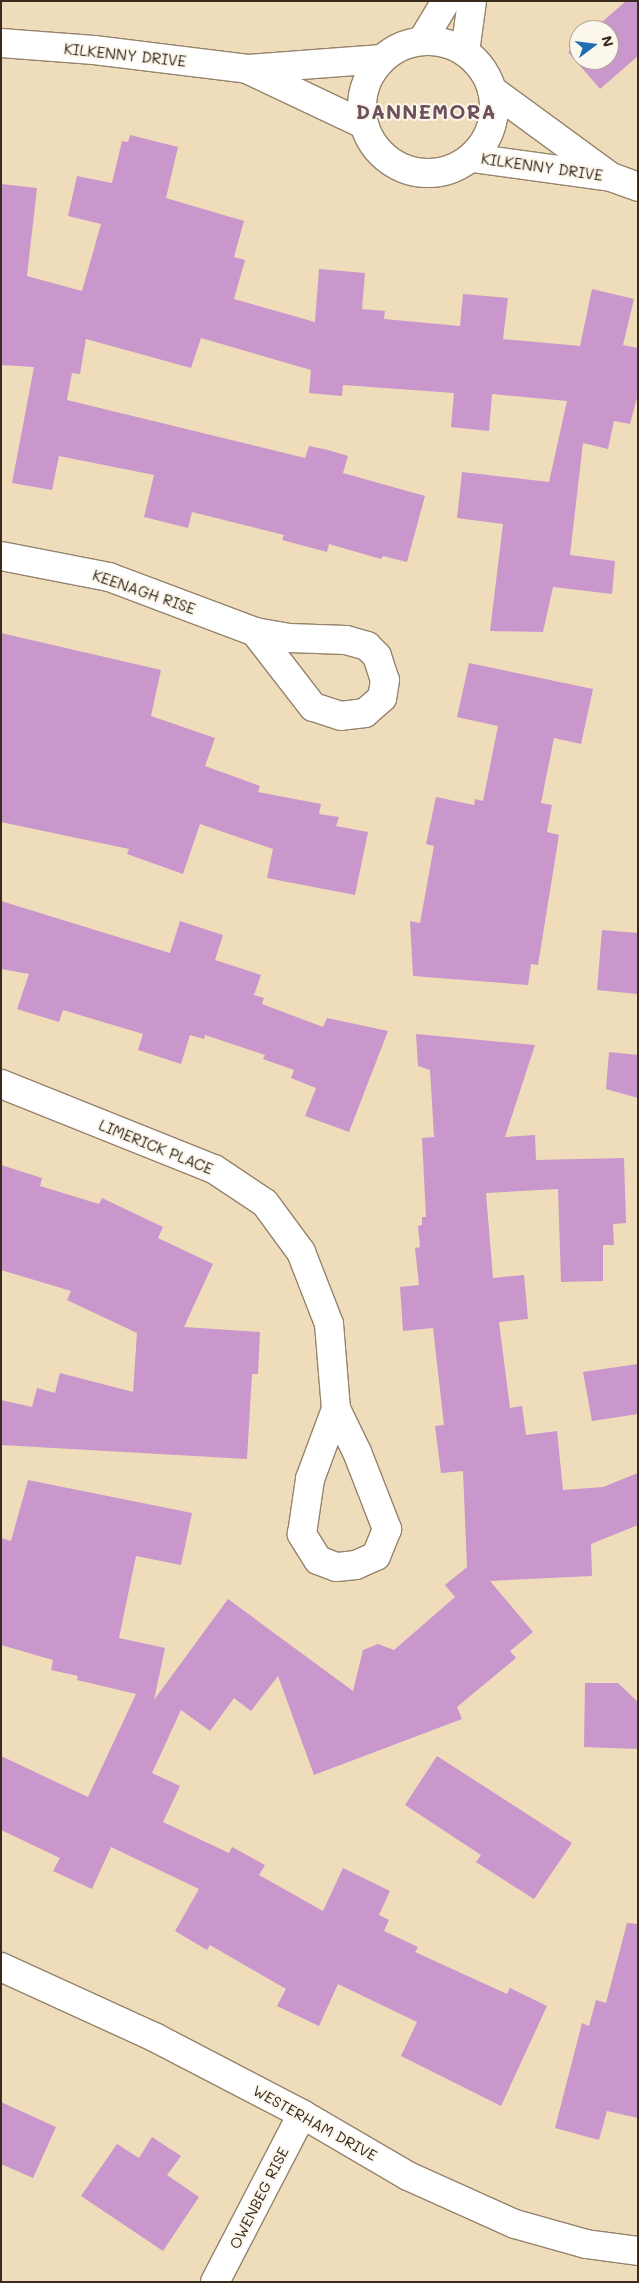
<!DOCTYPE html>
<style>
body{margin:0}
#map{position:relative;width:639px;height:2283px;overflow:hidden;background:#efdcba;font-family:Mali,sans-serif}
div>[style]{position:absolute}
[style*='--x']{left:calc(var(--x)*1px);top:calc(var(--y)*1px);width:calc(var(--w)*1px);rotate:calc(var(--a)*1deg)}
.building>*{inset:0;background:#ca97cc}
.roads{filter:drop-shadow(1px 0 #95836c) drop-shadow(-1px 0 #95836c) drop-shadow(0 1px #95836c) drop-shadow(0 -1px #95836c)}
.minor>*{height:28px;margin:-14px;padding:0 14px;transform-origin:14px;border-radius:14px;background:#fff}
.tertiary>*{height:28px;margin:-14px;padding:0 14px;transform-origin:14px;border-radius:14px;background:#fff}
.tertiary>.ring{margin:-14px;padding:0;box-sizing:content-box;background:none;border:28px solid #fff;border-radius:50%}
span{translate:-50% -50%;white-space:nowrap;text-align:center;line-height:1.15;-webkit-text-stroke:4px #fbf7ec;paint-order:stroke}
.street-label{font-size:15px;color:#3b2a1e}
.district-label{font-size:20px;color:#6d505b;font-weight:700;letter-spacing:1px}
.frame{position:absolute;inset:0;border:2px solid #3b2a1e;pointer-events:none}
.north{position:absolute;left:569px;top:20px;width:50px;height:50px;box-sizing:border-box;background:#fbf7ec;border:1px solid #aea59a;border-radius:50%;rotate:75deg;font-size:14px;font-weight:700;line-height:20px;text-align:center;color:#3b2a1e}
.north::after{content:'';display:block;margin:auto;width:18px;height:22px;background:#1f6fb2;clip-path:polygon(50% 0,100% 100%,50% 72%,0 100%)}
</style>
<div id="map">
<div class="building">
<div style="clip-path:polygon(626px 1px,638px 1px,638px 56px,600px 89px,568px 52px,579px 43px,579px 60px,609px 60px,609px 30px,593px 30px)"></div>
<div style="clip-path:polygon(130px 135px,178px 147px,166px 198px,244px 221px,234px 257px,245px 260px,234px 299px,315px 322px,319px 269px,365px 273px,362px 309px,385px 311px,384px 319px,460px 326px,463px 294px,508px 298px,503px 339px,580px 346px,592px 289px,634px 299px,623px 345px,638px 348px,638px 394px,630px 424px,614px 421px,608px 449px,583px 443px,570px 555px,615px 561px,612px 594px,553px 587px,543px 632px,490px 631px,503px 524px,457px 518px,462px 472px,549px 482px,567px 401px,492px 394px,489px 431px,451px 427px,454px 393px,343px 385px,342px 396px,309px 393px,311px 370px,201px 338px,191px 368px,86px 339px,80px 374px,72px 373px,67px 400px,305px 458px,309px 446px,328px 450px,348px 456px,343px 473px,425px 496px,407px 562px,383px 556px,381px 559px,329px 544px,327px 552px,282px 540px,284px 535px,192px 512px,188px 528px,144px 517px,154px 475px,59px 456px,52px 490px,12px 483px,34px 367px,1px 365px,1px 184px,37px 188px,27px 276px,82px 291px,101px 224px,68px 216px,77px 176px,112px 183px,122px 141px,128px 142px)"></div>
<div style="clip-path:polygon(1px 633px,161px 670px,151px 716px,215px 738px,205px 766px,260px 786px,258px 792px,321px 804px,319px 814px,339px 817px,336px 826px,368px 832px,355px 895px,267px 878px,273px 849px,200px 824px,183px 874px,127px 854px,129px 849px,1px 822px)"></div>
<div style="clip-path:polygon(469px 663px,593px 689px,581px 744px,554px 738px,541px 803px,552px 805px,547px 832px,559px 835px,538px 965px,531px 964px,528px 985px,413px 976px,410px 921px,420px 923px,434px 846px,426px 844px,436px 797px,474px 805px,475px 799px,483px 801px,498px 726px,457px 717px)"></div>
<div style="clip-path:polygon(1px 901px,170px 953px,180px 921px,223px 935px,215px 960px,261px 975px,254px 995px,264px 998px,262px 1004px,323px 1027px,327px 1018px,388px 1031px,349px 1132px,305px 1116px,316px 1088px,291px 1078px,294px 1070px,263px 1059px,265px 1055px,205px 1035px,204px 1039px,190px 1035px,181px 1064px,138px 1050px,143px 1034px,63px 1010px,59px 1022px,17px 1009px,29px 974px,1px 969px)"></div>
<div style="clip-path:polygon(602px 930px,638px 933px,638px 994px,597px 990px)"></div>
<div style="clip-path:polygon(416px 1034px,535px 1045px,505px 1137px,535px 1135px,536px 1160px,624px 1158px,626px 1223px,613px 1224px,614px 1245px,603px 1245px,603px 1281px,561px 1282px,558px 1189px,486px 1193px,493px 1278px,524px 1275px,528px 1319px,499px 1322px,510px 1408px,522px 1406px,526px 1435px,557px 1431px,563px 1490px,603px 1487px,638px 1473px,638px 1525px,591px 1544px,592px 1576px,490px 1581px,533px 1632px,510px 1651px,516px 1658px,457px 1707px,462px 1719px,314px 1775px,278px 1676px,251px 1711px,234px 1698px,210px 1731px,181px 1710px,152px 1773px,180px 1786px,163px 1822px,229px 1853px,232px 1847px,265px 1865px,259px 1875px,323px 1911px,343px 1868px,390px 1891px,379px 1915px,389px 1920px,384px 1931px,418px 1947px,415px 1952px,507px 1994px,510px 1988px,547px 2006px,501px 2106px,401px 2056px,417px 2022px,338px 1984px,319px 2026px,277px 2006px,286px 1989px,210px 1945px,207px 1950px,175px 1931px,199px 1889px,111px 1847px,92px 1889px,53px 1871px,60px 1858px,1px 1830px,1px 1756px,88px 1797px,136px 1694px,77px 1680px,78px 1676px,51px 1670px,53px 1660px,1px 1645px,1px 1538px,11px 1541px,28px 1480px,192px 1513px,181px 1565px,136px 1556px,119px 1638px,165px 1648px,154px 1700px,228px 1599px,353px 1691px,363px 1650px,378px 1644px,394px 1650px,455px 1597px,445px 1585px,467px 1567px,463px 1471px,441px 1473px,435px 1426px,444px 1425px,433px 1328px,403px 1331px,400px 1287px,419px 1285px,415px 1248px,420px 1247px,418px 1226px,422px 1225px,422px 1217px,426px 1217px,422px 1138px,434px 1137px,430px 1070px,418px 1066px)"></div>
<div style="clip-path:polygon(609px 1052px,638px 1055px,638px 1098px,606px 1089px)"></div>
<div style="clip-path:polygon(1px 1165px,42px 1178px,40px 1186px,99px 1204px,102px 1198px,163px 1227px,158px 1238px,213px 1264px,184px 1327px,260px 1332px,258px 1374px,252px 1374px,247px 1459px,1px 1445px,1px 1400px,32px 1407px,37px 1388px,55px 1393px,60px 1373px,133px 1392px,137px 1333px,67px 1300px,71px 1291px,1px 1270px)"></div>
<div style="clip-path:polygon(638px 1364px,638px 1414px,592px 1421px,583px 1372px)"></div>
<div style="clip-path:polygon(585px 1683px,618px 1683px,638px 1702px,638px 1749px,584px 1747px)"></div>
<div style="clip-path:polygon(437px 1756px,572px 1843px,534px 1899px,476px 1862px,481px 1855px,405px 1805px)"></div>
<div style="clip-path:polygon(627px 1923px,638px 1924px,638px 2118px,607px 2111px,599px 2140px,555px 2128px,582px 2023px,589px 2026px,596px 2000px,606px 2003px)"></div>
<div style="clip-path:polygon(1px 2102px,56px 2127px,33px 2178px,1px 2164px)"></div>
<div style="clip-path:polygon(152px 2137px,181px 2156px,167px 2175px,199px 2197px,163px 2251px,81px 2196px,117px 2144px,139px 2158px)"></div>
</div>
<div class="roads">
<div class="minor">
<div style="--x:1;--y:556;--w:110;--a:11"></div>
<div style="--x:109;--y:577;--w:156;--a:20.6"></div>
<div style="--x:255;--y:632;--w:35;--a:10"></div>
<div style="--x:289;--y:638;--w:57;--a:2"></div>
<div style="--x:346;--y:640;--w:22;--a:16"></div>
<div style="--x:367;--y:646;--w:14;--a:45"></div>
<div style="--x:377;--y:656;--w:25;--a:72"></div>
<div style="--x:385;--y:680;--w:18;--a:99"></div>
<div style="--x:382;--y:698;--w:23;--a:139"></div>
<div style="--x:365;--y:713;--w:24;--a:173"></div>
<div style="--x:341;--y:716;--w:29;--a:-162"></div>
<div style="--x:313;--y:707;--w:95;--a:-127.7"></div>
<div style="--x:1;--y:1084;--w:229;--a:21.8"></div>
<div style="--x:214;--y:1169;--w:61;--a:33.7"></div>
<div style="--x:265;--y:1203;--w:61;--a:53.7"></div>
<div style="--x:301;--y:1252;--w:77;--a:68.7"></div>
<div style="--x:329;--y:1324;--w:85;--a:85.3"></div>
<div style="--x:336;--y:1409;--w:48;--a:64"></div>
<div style="--x:357;--y:1452;--w:83;--a:68.7"></div>
<div style="--x:387;--y:1529;--w:29;--a:112"></div>
<div style="--x:376;--y:1556;--w:22;--a:156"></div>
<div style="--x:356;--y:1565;--w:20;--a:174"></div>
<div style="--x:336;--y:1567;--w:19;--a:-159"></div>
<div style="--x:318;--y:1560;--w:31;--a:-122"></div>
<div style="--x:302;--y:1534;--w:56;--a:-81.7"></div>
<div style="--x:310;--y:1479;--w:75;--a:-69.6"></div>
<div style="--x:1;--y:1967;--w:170;--a:24.6"></div>
<div style="--x:156;--y:2038;--w:165;--a:27.5"></div>
<div style="--x:302;--y:2114;--w:123;--a:30.3"></div>
<div style="--x:408;--y:2176;--w:117;--a:24.2"></div>
<div style="--x:515;--y:2224;--w:74;--a:15.7"></div>
<div style="--x:586;--y:2244;--w:52;--a:7.7"></div>
<div style="--x:215;--y:2282;--w:189;--a:-62.6"></div>
</div>
<div class="tertiary">
<div style="--x:422;--y:41;--w:47;--a:-59"></div>
<div class="ring" style="left:362px;top:41px;width:104px;height:104px"></div>
<div style="--x:1;--y:43;--w:93;--a:4.3"></div>
<div style="--x:94;--y:50;--w:155;--a:7"></div>
<div style="--x:248;--y:69;--w:134;--a:-4.3"></div>
<div style="--x:465;--y:52;--w:51;--a:-82.2"></div>
<div style="--x:249;--y:70;--w:126;--a:25.3"></div>
<div style="--x:492;--y:90;--w:144;--a:36.2"></div>
<div style="--x:472;--y:158;--w:140;--a:7.8"></div>
<div style="--x:611;--y:177;--w:29;--a:20"></div>
</div>
</div>
<div class="street-label">
<span style="left:125px;top:55px;rotate:6deg">KILKENNY DRIVE</span>
<span style="left:542px;top:167px;rotate:8deg">KILKENNY DRIVE</span>
<span style="left:144px;top:592px;rotate:19deg">KEENAGH RISE</span>
<span style="left:156px;top:1147px;rotate:22deg">LIMERICK PLACE</span>
<span style="left:315px;top:2123px;rotate:29deg">WESTERHAM DRIVE</span>
<span style="left:259px;top:2198px;rotate:-63deg">OWENBEG RISE</span>
</div>
<div class="district-label">
<span style="left:426px;top:111px">DANNEMORA</span>
</div>
<div class="frame"></div>
<div class="north">N</div>
</div>
